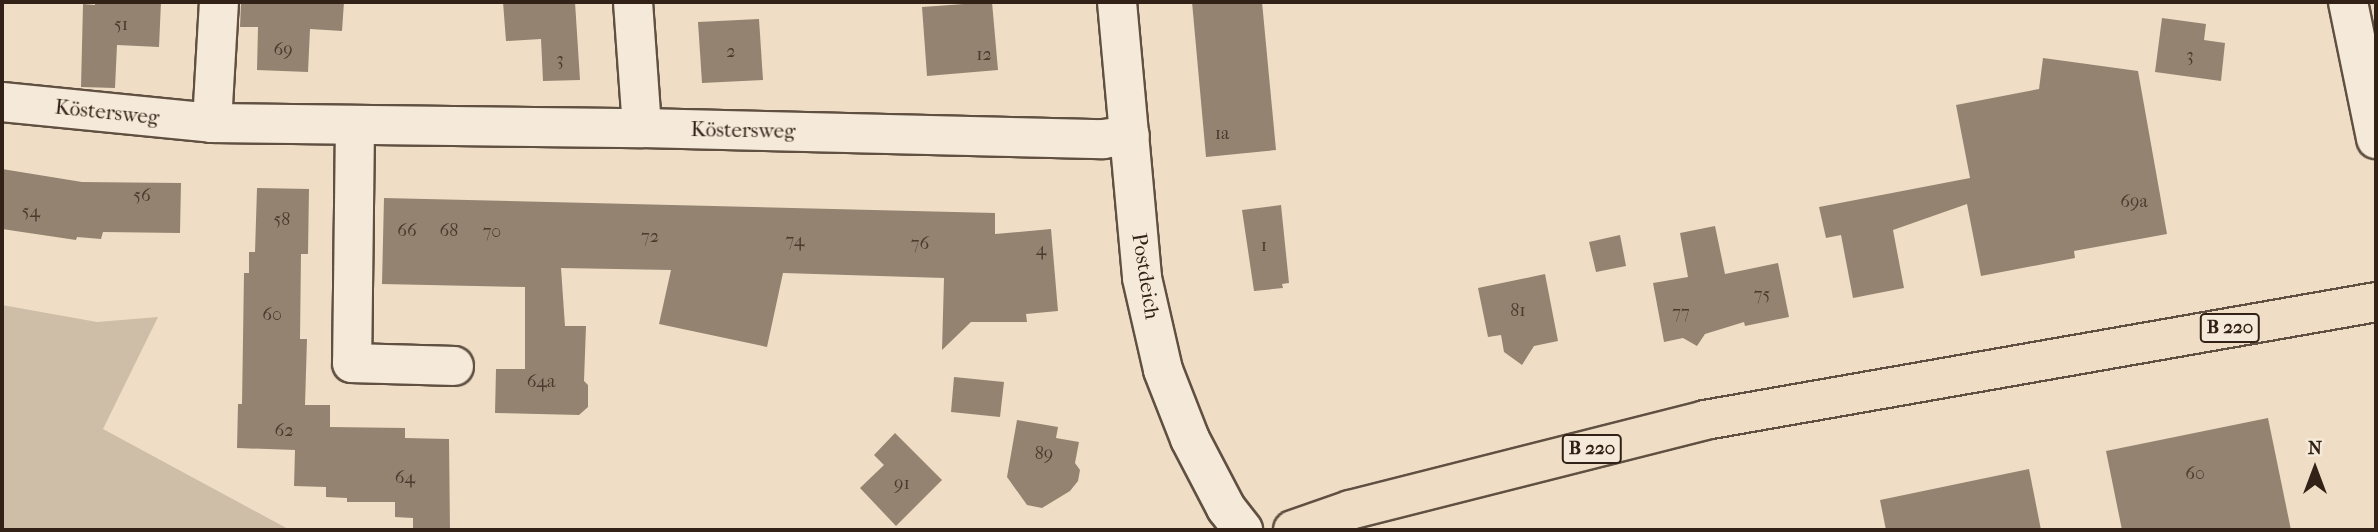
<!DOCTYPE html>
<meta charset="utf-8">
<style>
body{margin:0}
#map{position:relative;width:2378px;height:532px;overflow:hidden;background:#efdec5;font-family:"IM FELL French Canon",serif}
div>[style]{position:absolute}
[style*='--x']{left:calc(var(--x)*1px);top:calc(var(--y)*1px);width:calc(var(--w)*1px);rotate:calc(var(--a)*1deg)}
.green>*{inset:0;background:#cfbea7}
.building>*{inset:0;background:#948371}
.roads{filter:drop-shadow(2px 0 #605042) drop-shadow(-2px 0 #605042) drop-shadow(0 2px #605042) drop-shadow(0 -2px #605042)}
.street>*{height:38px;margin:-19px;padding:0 19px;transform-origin:19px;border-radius:19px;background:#f5ead9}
.secondary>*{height:38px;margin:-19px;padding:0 19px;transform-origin:19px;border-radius:19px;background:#f5ead9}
.primary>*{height:38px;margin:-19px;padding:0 19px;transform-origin:19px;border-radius:19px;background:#efdec5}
span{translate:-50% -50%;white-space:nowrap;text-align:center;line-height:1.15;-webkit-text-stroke:7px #f5ead9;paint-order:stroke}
.number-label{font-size:18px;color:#4a3a2d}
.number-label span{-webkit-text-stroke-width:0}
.shield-label span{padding:2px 5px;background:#f5ead9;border:2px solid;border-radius:5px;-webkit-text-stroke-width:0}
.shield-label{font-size:19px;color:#312116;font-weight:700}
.street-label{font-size:21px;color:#312116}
.frame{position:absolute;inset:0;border:4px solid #312116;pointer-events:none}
.north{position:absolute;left:2280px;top:434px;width:70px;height:70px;-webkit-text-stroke:5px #f5ead9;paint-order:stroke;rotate:0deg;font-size:19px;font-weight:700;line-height:28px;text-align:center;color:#312116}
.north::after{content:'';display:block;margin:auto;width:24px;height:32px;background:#312116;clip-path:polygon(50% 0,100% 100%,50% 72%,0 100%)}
</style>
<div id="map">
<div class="green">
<div style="clip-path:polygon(2px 305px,97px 322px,158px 317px,103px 429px,290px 530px,2px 530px)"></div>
</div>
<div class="building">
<div style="clip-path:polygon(95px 2px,161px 2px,159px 47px,117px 45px,115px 88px,81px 87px,83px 4px,95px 5px)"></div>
<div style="clip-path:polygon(241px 2px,344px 2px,342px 31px,310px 29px,308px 72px,257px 70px,258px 27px,240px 27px)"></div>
<div style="clip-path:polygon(503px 2px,575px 2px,580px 80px,543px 81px,541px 39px,506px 41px)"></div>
<div style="clip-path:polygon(992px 2px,998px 70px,927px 76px,922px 7px)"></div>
<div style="clip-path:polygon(1192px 2px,1262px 2px,1276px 150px,1206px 157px)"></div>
<div style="clip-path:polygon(2162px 18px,2206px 24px,2204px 40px,2225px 43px,2221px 81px,2155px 72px)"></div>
<div style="clip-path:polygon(759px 19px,763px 80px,702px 83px,698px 22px)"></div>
<div style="clip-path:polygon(2043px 58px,2138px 71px,2167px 234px,2074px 251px,2075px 258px,1981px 276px,1967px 204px,1893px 230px,1904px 288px,1853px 298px,1841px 235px,1826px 238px,1819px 207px,1970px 178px,1956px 105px,2039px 89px)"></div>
<div style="clip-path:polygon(2px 169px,82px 182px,181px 183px,180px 233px,103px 232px,101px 239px,77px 237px,76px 240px,2px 229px)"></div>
<div style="clip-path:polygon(257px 188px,309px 189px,308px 254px,301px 254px,300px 339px,307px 339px,305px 405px,330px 405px,330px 427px,405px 428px,405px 438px,449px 439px,450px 530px,413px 530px,413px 518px,395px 517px,395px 502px,347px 502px,347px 498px,326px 497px,326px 487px,294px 486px,295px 450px,237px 448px,238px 404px,242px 404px,244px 273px,249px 273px,249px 252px,255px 252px)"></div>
<div style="clip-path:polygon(384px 198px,995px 213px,995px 234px,1051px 229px,1058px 311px,1026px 314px,1027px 322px,971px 322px,942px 350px,944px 278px,783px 273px,767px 347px,659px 324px,671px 270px,561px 268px,565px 326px,586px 326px,584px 381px,588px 385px,588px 407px,579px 415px,495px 413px,496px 369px,525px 369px,525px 287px,382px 284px)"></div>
<div style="clip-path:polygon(1281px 205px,1289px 283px,1282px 284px,1283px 288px,1254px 291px,1242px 210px)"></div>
<div style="clip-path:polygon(1715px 226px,1725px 274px,1778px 263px,1789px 317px,1745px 326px,1744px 322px,1705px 334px,1697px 346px,1683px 338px,1664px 342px,1653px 283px,1688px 277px,1680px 233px)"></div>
<div style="clip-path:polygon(1620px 235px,1626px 266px,1596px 272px,1589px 242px)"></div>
<div style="clip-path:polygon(1545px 274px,1558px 341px,1534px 346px,1522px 365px,1504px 352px,1501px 335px,1488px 337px,1478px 288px)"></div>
<div style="clip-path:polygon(954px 377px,1004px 382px,1000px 417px,951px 412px)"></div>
<div style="clip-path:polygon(2268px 418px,2291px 530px,2122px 530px,2106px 451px)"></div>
<div style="clip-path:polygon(1017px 420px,1058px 427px,1056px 438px,1079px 442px,1075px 463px,1080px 470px,1078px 481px,1070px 491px,1042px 508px,1027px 505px,1007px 477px)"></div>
<div style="clip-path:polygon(895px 433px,942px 480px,896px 526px,860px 488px,884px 465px,874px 455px)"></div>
<div style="clip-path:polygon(2029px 469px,2041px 530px,1886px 530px,1880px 500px)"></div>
</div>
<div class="roads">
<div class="street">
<div style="--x:633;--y:2;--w:126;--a:85.9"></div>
<div style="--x:2348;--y:2;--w:140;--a:78.4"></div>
<div style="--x:2;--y:102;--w:211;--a:5.7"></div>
<div style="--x:212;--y:123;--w:430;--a:0.7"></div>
<div style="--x:642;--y:128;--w:461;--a:1.4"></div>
<div style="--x:1103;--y:139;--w:27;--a:-8"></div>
<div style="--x:212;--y:123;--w:121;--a:-86.7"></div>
<div style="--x:355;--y:125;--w:238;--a:90.7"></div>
<div style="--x:352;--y:363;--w:102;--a:1.7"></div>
</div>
<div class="secondary">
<div style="--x:1117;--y:2;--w:277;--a:84.8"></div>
<div style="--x:1142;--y:278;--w:94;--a:77.1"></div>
<div style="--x:1163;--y:370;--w:74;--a:68.6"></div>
<div style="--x:1190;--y:439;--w:78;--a:62.4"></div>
<div style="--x:1226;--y:508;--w:28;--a:52"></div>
</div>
<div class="primary">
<div style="--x:1293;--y:530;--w:60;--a:-19.3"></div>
<div style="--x:1350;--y:510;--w:366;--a:-14.2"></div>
<div style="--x:1705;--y:420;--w:681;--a:-9.97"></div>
</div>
</div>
<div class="number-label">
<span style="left:121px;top:25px">51</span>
<span style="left:283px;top:50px">69</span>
<span style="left:731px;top:52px">2</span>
<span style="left:984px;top:55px">12</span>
<span style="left:2190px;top:56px">3</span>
<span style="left:560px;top:60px">3</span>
<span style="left:1222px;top:134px">1a</span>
<span style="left:142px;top:196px">56</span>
<span style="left:2134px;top:202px">69a</span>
<span style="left:31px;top:212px">54</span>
<span style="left:282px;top:220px">58</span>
<span style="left:407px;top:231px">66</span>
<span style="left:449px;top:231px">68</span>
<span style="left:492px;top:232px">70</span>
<span style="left:650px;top:237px">72</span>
<span style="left:795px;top:241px">74</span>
<span style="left:920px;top:244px">76</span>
<span style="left:1264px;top:246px">1</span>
<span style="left:1041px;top:250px">4</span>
<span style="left:1762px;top:295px">75</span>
<span style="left:1518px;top:311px">81</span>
<span style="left:1681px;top:313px">77</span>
<span style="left:272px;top:315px">60</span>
<span style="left:541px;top:382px">64a</span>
<span style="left:284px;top:431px">62</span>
<span style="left:1044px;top:454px">89</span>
<span style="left:2195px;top:474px">60</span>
<span style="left:405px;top:478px">64</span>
<span style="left:902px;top:484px">91</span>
</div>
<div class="shield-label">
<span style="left:2230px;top:328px">B 220</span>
<span style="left:1592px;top:449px">B 220</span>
</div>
<div class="street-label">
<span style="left:107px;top:112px;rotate:6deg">Köstersweg</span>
<span style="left:743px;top:130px;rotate:1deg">Köstersweg</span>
<span style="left:1146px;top:276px;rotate:81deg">Postdeich</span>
</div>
<div class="frame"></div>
<div class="north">N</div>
</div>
